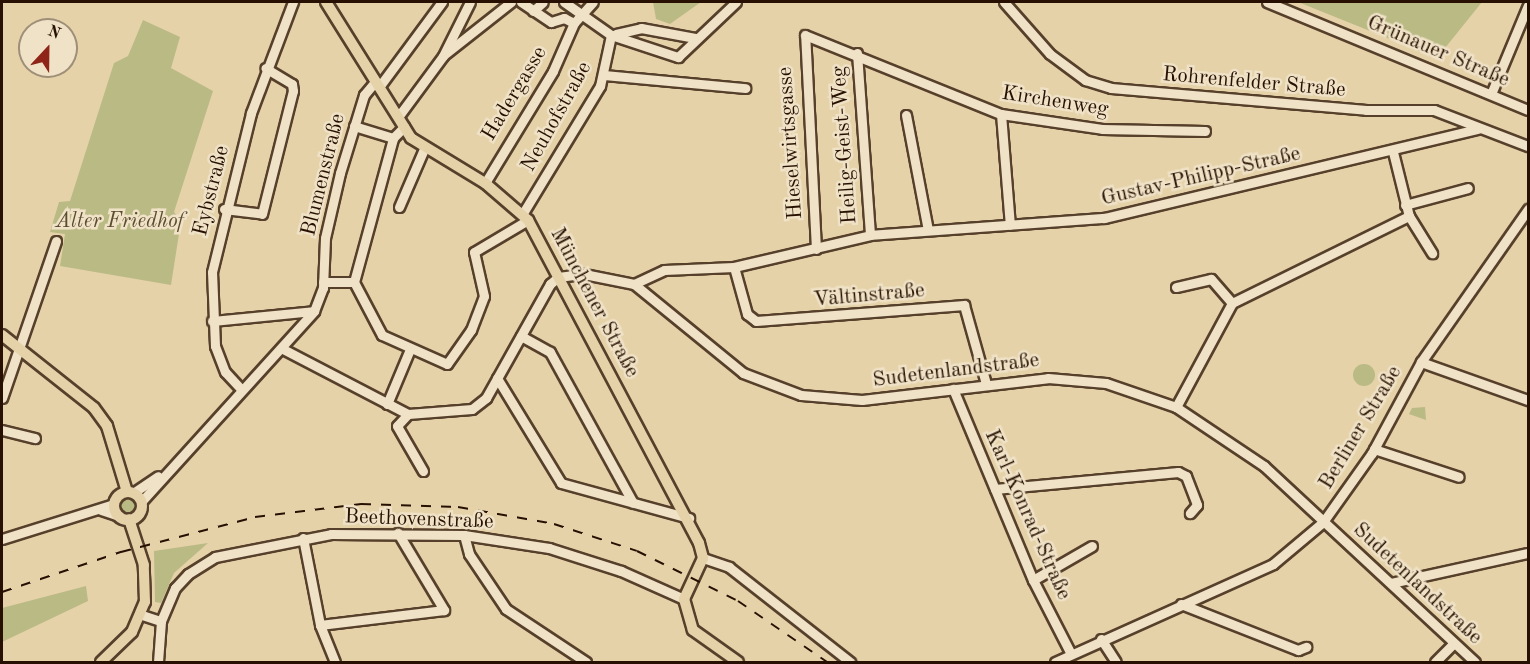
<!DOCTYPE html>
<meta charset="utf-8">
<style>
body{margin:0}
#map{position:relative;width:1530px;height:664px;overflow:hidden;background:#e6d2a9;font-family:"Old Standard TT",serif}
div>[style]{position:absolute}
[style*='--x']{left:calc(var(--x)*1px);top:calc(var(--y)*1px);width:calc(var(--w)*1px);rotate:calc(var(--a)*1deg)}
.green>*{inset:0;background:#baba85}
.round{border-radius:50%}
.roads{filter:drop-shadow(2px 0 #57402b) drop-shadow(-2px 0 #57402b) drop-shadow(0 2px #57402b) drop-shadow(0 -2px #57402b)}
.minor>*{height:9px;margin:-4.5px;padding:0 4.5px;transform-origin:4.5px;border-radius:4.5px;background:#efe2c7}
.major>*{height:10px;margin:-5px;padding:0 5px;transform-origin:5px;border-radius:5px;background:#e6d2a9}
.major>.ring{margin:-5px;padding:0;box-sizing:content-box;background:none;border:10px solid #e6d2a9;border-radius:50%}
.rail>*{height:2px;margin-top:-1px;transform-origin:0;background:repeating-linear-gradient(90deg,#271001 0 10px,transparent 0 20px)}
span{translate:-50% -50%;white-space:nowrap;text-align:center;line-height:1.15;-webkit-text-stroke:5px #efe2c7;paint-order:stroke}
.street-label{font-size:21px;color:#271001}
.park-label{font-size:21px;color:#5a4c2f;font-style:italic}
.frame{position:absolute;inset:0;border:3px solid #271001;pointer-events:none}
.north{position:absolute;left:18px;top:18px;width:60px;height:60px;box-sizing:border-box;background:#efe2c7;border:2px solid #9f8e78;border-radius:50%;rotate:22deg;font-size:16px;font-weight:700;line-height:24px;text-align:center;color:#271001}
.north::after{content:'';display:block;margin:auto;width:21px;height:27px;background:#8f2418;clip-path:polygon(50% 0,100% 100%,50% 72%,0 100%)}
</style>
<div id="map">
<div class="green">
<div style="clip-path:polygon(653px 2px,701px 2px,670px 24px,656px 19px)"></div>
<div style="clip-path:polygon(1298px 2px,1482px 2px,1437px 58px)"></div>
<div style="clip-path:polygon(143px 20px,180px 37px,171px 68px,213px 91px,174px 212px,181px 221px,171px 285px,60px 266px,65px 234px,50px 232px,59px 202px,70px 201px,114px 63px,128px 56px)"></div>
<div class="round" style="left:1353px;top:364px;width:22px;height:22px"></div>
<div style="clip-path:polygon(1425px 407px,1426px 420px,1409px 414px,1412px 408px)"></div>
<div class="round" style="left:120px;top:498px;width:16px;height:16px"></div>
<div style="clip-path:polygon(208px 543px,174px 573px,161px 603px,155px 602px,154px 551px)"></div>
<div style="clip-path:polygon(86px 586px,88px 601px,2px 642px,2px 608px)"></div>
</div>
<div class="roads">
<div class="minor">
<div style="--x:521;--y:2;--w:36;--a:34"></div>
<div style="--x:551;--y:22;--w:14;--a:-17"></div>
<div style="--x:564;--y:18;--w:11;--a:27"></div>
<div style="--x:574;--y:23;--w:28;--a:-48"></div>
<div style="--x:564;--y:2;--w:57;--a:35.1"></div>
<div style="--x:611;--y:35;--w:71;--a:18.2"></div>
<div style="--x:678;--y:57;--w:80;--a:-43.5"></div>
<div style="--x:1004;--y:2;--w:69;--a:48.5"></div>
<div style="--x:1050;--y:54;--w:44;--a:36.6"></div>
<div style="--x:1085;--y:80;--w:27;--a:17"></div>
<div style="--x:1111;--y:88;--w:256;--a:4.9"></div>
<div style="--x:1366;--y:110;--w:68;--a:0"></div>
<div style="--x:1434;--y:110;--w:101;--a:21"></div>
<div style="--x:1267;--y:2;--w:282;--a:22.5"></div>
<div style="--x:533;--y:11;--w:13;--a:-42"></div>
<div style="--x:616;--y:34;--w:26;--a:-13"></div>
<div style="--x:641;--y:28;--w:55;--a:10.5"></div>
<div style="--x:857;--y:53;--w:182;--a:85.9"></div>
<div style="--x:445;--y:54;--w:84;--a:-38.2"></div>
<div style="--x:604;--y:75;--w:142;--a:5.3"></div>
<div style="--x:379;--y:87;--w:106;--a:-53.5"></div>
<div style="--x:1491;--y:94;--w:96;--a:-67.4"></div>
<div style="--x:1001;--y:114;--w:111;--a:85.4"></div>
<div style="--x:906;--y:115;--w:117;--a:79.2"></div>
<div style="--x:398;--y:117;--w:76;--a:-53.6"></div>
<div style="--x:443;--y:56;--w:60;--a:-63.4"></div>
<div style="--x:354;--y:126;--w:41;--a:17.1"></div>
<div style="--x:1393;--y:152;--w:66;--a:76"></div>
<div style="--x:1409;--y:216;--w:44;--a:58.1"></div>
<div style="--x:485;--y:183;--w:131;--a:-58.7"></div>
<div style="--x:553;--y:71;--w:52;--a:-66.4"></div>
<div style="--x:1405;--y:205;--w:65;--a:-15.1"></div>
<div style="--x:399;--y:207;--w:63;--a:-66.7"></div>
<div style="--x:224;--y:209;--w:38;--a:7"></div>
<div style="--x:262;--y:214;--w:127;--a:-75.9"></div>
<div style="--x:293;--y:91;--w:7;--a:-98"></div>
<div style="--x:292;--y:84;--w:31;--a:-149"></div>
<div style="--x:523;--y:213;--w:149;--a:-58.8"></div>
<div style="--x:600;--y:86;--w:52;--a:-77.8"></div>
<div style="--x:816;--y:249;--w:214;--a:-92.9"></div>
<div style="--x:805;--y:35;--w:211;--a:22"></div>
<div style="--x:1001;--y:114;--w:102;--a:8.4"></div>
<div style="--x:1102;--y:129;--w:103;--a:1.1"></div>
<div style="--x:734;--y:267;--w:49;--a:74.5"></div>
<div style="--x:747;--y:314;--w:11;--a:38"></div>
<div style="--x:756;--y:321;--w:209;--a:-4.4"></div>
<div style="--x:964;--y:305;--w:82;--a:74.4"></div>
<div style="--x:323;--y:282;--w:31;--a:0"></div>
<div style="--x:354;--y:282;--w:60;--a:62.2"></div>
<div style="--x:382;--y:335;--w:71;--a:24"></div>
<div style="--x:447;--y:364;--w:42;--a:-54.8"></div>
<div style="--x:471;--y:330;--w:36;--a:-69"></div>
<div style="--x:484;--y:296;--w:45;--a:-102.8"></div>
<div style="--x:474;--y:252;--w:63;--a:-30.7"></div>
<div style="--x:354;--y:282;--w:149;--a:-74.8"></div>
<div style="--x:393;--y:138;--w:16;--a:-45"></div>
<div style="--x:634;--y:284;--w:33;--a:-25"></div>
<div style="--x:664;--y:270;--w:70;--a:-2.5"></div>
<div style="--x:734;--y:267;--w:140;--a:-13.2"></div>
<div style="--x:870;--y:235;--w:235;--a:-4.2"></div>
<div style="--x:1104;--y:218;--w:384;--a:-13.4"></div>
<div style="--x:1232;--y:303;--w:197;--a:-26.2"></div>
<div style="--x:212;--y:321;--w:102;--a:-5.6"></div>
<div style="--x:521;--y:336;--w:33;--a:29"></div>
<div style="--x:550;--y:352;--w:172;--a:61.2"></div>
<div style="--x:281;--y:348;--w:143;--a:27.5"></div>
<div style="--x:408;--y:414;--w:64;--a:-4.5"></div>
<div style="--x:472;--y:409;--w:18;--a:-38"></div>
<div style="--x:486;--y:398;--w:131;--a:-60.7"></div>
<div style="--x:550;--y:284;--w:11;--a:-41"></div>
<div style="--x:558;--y:277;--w:26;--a:-7"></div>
<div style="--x:584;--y:274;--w:51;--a:11.3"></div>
<div style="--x:634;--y:284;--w:141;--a:39.2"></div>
<div style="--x:743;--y:373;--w:62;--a:20.8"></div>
<div style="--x:801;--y:395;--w:61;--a:4.7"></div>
<div style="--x:862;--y:400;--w:187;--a:-6.7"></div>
<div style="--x:1048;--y:378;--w:58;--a:4.9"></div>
<div style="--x:1106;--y:383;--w:74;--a:18.9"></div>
<div style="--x:1176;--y:407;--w:106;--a:33.8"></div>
<div style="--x:1264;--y:466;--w:288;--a:42.9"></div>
<div style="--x:1421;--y:362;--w:114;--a:19.6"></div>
<div style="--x:497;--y:378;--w:123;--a:58.6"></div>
<div style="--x:561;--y:483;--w:133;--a:15.3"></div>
<div style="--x:241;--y:389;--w:23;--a:-133"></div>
<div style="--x:225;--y:372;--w:28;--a:-111"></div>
<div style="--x:215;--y:346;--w:74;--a:-92.3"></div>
<div style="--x:212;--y:272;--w:164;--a:-76.2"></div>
<div style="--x:251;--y:113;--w:119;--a:-69.3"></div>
<div style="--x:953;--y:389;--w:207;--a:67.3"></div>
<div style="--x:1033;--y:580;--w:83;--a:62.8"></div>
<div style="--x:2;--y:398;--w:166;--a:-71"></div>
<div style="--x:387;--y:404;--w:60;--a:-67.3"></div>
<div style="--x:1176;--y:407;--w:118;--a:-61.7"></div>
<div style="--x:1232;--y:303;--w:32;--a:-131"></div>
<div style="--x:1211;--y:279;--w:36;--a:167"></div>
<div style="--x:408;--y:414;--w:16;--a:133"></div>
<div style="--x:397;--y:426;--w:52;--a:60"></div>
<div style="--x:2;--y:430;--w:34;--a:14"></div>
<div style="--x:1374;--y:449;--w:89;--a:18.2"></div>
<div style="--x:995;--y:489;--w:184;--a:-5.3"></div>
<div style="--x:1178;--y:472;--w:9;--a:27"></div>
<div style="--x:1186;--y:476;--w:31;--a:69"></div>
<div style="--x:1197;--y:505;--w:11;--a:131"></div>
<div style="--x:133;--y:493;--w:30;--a:-34"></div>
<div style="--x:141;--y:502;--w:258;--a:-47.8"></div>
<div style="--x:314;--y:311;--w:25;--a:-69"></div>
<div style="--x:323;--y:288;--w:50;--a:-87.7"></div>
<div style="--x:325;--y:238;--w:67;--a:-77"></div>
<div style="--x:340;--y:173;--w:82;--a:-72.9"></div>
<div style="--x:364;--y:95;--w:17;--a:-50"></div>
<div style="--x:101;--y:510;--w:19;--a:18"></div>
<div style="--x:464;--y:535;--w:20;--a:75"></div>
<div style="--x:469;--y:554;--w:66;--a:56.1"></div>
<div style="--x:506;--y:609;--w:96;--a:33.5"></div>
<div style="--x:303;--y:538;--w:89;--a:78.9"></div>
<div style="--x:320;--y:625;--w:40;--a:68"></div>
<div style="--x:2;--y:539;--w:117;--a:-17.4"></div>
<div style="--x:703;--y:558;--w:28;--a:19"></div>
<div style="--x:729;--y:567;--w:154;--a:38.1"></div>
<div style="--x:1033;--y:580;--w:68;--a:-30"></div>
<div style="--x:1391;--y:583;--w:140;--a:-12.4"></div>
<div style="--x:1181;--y:604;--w:126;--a:21.5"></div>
<div style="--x:1298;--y:650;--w:9;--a:-21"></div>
<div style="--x:142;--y:615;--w:20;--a:18"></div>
<div style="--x:320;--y:625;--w:125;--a:-6.9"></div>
<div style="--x:444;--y:610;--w:90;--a:-120.9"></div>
<div style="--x:1101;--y:639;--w:27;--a:57"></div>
<div style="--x:158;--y:662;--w:41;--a:-85.8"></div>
<div style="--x:161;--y:621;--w:36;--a:-67"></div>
<div style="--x:175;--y:588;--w:19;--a:-47"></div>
<div style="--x:188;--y:574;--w:32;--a:-32"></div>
<div style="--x:215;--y:557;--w:118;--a:-11.2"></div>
<div style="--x:331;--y:534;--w:133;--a:0.4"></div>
<div style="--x:464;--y:535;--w:86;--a:8.7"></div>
<div style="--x:549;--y:548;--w:76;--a:17.7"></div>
<div style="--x:621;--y:571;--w:69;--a:24"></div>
<div style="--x:1055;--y:662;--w:239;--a:-24.2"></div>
<div style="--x:1273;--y:564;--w:65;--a:-40"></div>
<div style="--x:1323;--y:522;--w:85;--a:-54.6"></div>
<div style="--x:1372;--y:453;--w:103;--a:-61.7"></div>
<div style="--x:1421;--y:362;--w:187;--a:-55"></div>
<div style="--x:1435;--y:662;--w:24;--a:-45"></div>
</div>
<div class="major">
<div style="--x:326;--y:2;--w:160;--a:58"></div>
<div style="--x:411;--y:138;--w:87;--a:31.3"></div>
<div style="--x:485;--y:183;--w:57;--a:40.7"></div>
<div style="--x:528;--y:220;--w:365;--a:62.1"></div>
<div style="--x:699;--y:543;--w:16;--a:75"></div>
<div style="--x:703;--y:558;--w:45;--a:114.9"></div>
<div style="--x:684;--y:599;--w:32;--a:74"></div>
<div style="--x:693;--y:630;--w:55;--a:35.4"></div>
<div style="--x:2;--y:335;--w:117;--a:38.4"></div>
<div style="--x:94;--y:408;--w:22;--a:54"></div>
<div style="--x:107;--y:426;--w:69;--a:73.1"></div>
<div class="ring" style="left:114px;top:492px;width:18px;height:18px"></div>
<div style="--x:101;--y:662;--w:43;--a:-44.1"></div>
<div style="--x:132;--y:632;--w:33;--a:-67"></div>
<div style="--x:145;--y:602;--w:37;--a:-92"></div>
<div style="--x:144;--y:565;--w:48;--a:-108.1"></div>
</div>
</div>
<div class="rail">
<div style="--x:2;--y:592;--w:126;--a:-18.6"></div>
<div style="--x:121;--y:552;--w:138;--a:-14.6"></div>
<div style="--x:255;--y:517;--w:107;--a:-7"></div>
<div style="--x:361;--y:504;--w:97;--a:1.8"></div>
<div style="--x:458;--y:507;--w:97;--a:10"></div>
<div style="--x:554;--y:524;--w:87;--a:18"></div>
<div style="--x:637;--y:551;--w:113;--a:26.3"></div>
<div style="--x:738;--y:601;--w:108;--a:34.4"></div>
</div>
<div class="street-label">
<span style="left:1438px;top:52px;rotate:23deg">Grünauer Straße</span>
<span style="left:1254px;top:83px;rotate:5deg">Rohrenfelder Straße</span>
<span style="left:515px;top:94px;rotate:-59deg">Hadergasse</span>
<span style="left:1055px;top:102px;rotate:9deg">Kirchenweg</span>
<span style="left:557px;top:117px;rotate:-61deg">Neuhofstraße</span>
<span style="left:791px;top:143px;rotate:-94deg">Hieselwirtsgasse</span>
<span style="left:845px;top:145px;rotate:-94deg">Heilig-Geist-Weg</span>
<span style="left:324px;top:175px;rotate:-76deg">Blumenstraße</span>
<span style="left:1201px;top:177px;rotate:-13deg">Gustav-Philipp-Straße</span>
<span style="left:212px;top:191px;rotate:-76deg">Eybstraße</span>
<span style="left:869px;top:296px;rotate:-5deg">Vältinstraße</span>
<span style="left:594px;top:303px;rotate:62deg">Münchener Straße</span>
<span style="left:956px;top:371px;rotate:-7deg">Sudetenlandstraße</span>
<span style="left:1361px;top:428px;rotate:-59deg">Berliner Straße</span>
<span style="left:1027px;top:515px;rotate:66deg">Karl-Konrad-Straße</span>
<span style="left:419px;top:520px;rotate:2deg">Beethovenstraße</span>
<span style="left:1417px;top:584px;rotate:43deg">Sudetenlandstraße</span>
</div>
<div class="park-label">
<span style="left:120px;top:222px">Alter Friedhof</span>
</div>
<div class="frame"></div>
<div class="north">N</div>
</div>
